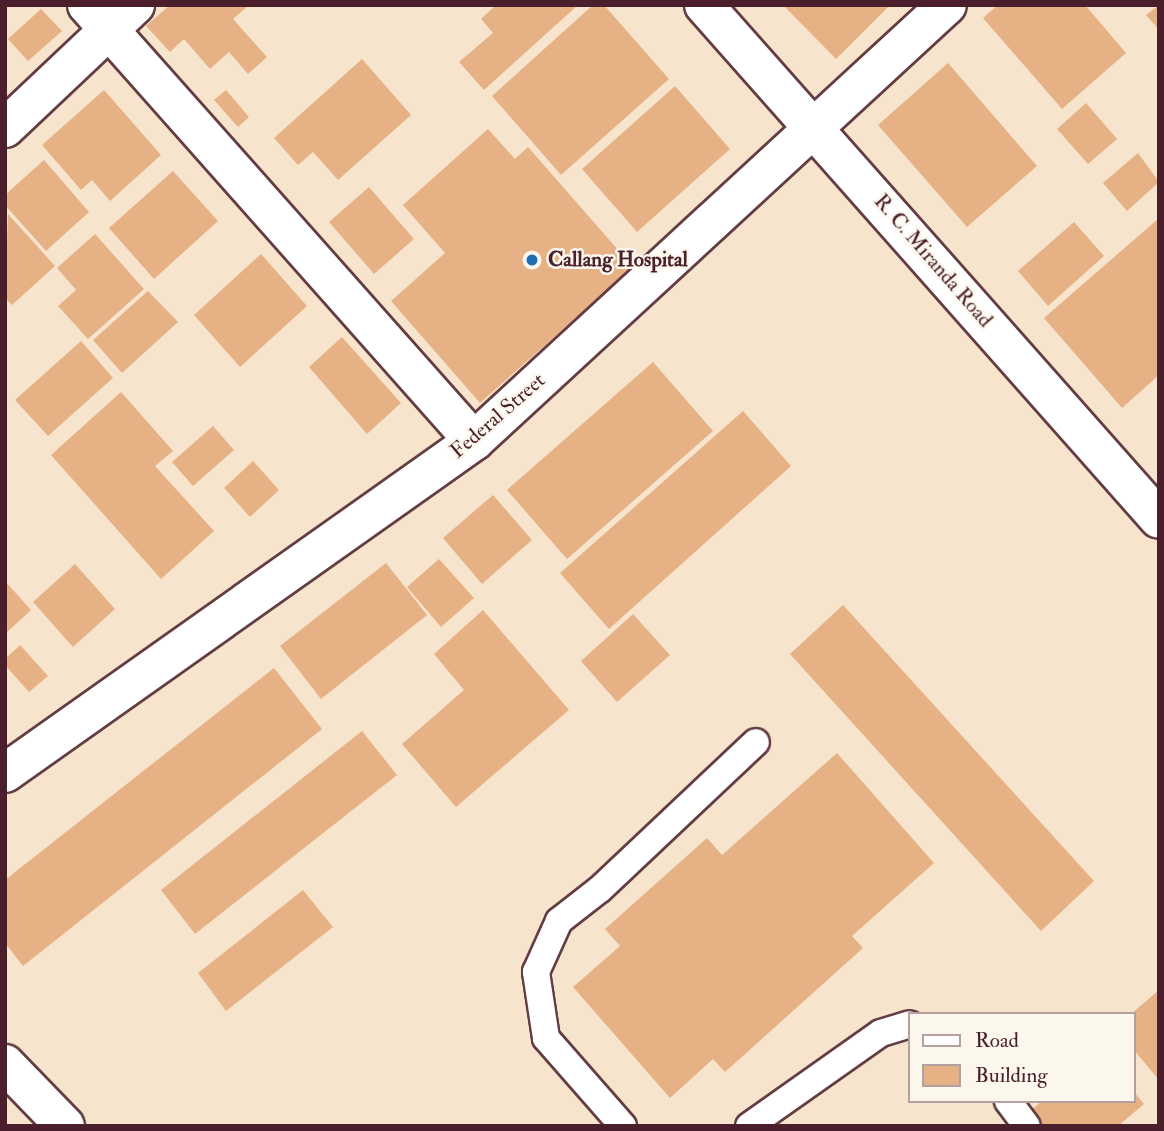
<!DOCTYPE html>
<style>
body{margin:0}
#map{position:relative;width:1164px;height:1131px;overflow:hidden;background:#f7e4cd;font-family:"IM FELL Double Pica",serif}
div>[style]{position:absolute}
[style*='--x']{left:calc(var(--x)*1px);top:calc(var(--y)*1px);width:calc(var(--w)*1px);rotate:calc(var(--a)*1deg)}
.building>*{inset:0;background:#e7b186}
.roads{filter:drop-shadow(2px 0 #643d43) drop-shadow(-2px 0 #643d43) drop-shadow(0 2px #643d43) drop-shadow(0 -2px #643d43)}
.lane>*{height:26px;margin:-13px;padding:0 13px;transform-origin:13px;border-radius:13px;background:#fff}
.street>*{height:38px;margin:-19px;padding:0 19px;transform-origin:19px;border-radius:19px;background:#fff}
.secondary>*{height:38px;margin:-19px;padding:0 19px;transform-origin:19px;border-radius:19px;background:#fff}
.dots>*{width:19px;height:19px;translate:-50% -50%;box-sizing:border-box;border:4px solid #fbf7ec;border-radius:50%}
span{translate:-50% -50%;white-space:nowrap;text-align:center;line-height:1.15;-webkit-text-stroke:5px #fbf7ec;paint-order:stroke}
.poi-label{font-size:21px;color:#4a1f2b;font-weight:700}
.left{translate:0 -50%;text-align:left}
.street-label{font-size:21px;color:#4a1f2b}
.frame{position:absolute;inset:0;border:7px solid #4a1f2b;pointer-events:none}
.legend{position:absolute;left:908px;top:1012px;width:228px;height:91px;box-sizing:border-box;background:#fbf7ec;border:2px solid #b4a19f;margin:0;padding:9px 12px;list-style:none;font-size:21px;color:#4a1f2b}
.legend li{display:flex;align-items:center;gap:14px;height:35px}
.legend b{width:35px;border:2px solid #b4a19f}
</style>
<div id="map">
<div class="building">
<div style="clip-path:polygon(170px 5px,249px 5px,233px 19px,267px 57px,248px 74px,229px 52px,210px 69px,184px 39px,170px 52px,146px 26px)"></div>
<div style="clip-path:polygon(496px 5px,578px 5px,484px 90px,459px 62px,493px 33px,481px 19px)"></div>
<div style="clip-path:polygon(593px 5px,604px 5px,669px 79px,561px 175px,492px 96px)"></div>
<div style="clip-path:polygon(783px 5px,890px 5px,836px 59px)"></div>
<div style="clip-path:polygon(998px 5px,1085px 5px,1126px 53px,1062px 109px,983px 18px)"></div>
<div style="clip-path:polygon(1159px 5px,1159px 30px,1146px 15px)"></div>
<div style="clip-path:polygon(41px 9px,62px 31px,28px 61px,8px 39px)"></div>
<div style="clip-path:polygon(362px 59px,411px 115px,338px 180px,313px 152px,298px 165px,274px 138px)"></div>
<div style="clip-path:polygon(948px 63px,1037px 166px,967px 227px,878px 125px)"></div>
<div style="clip-path:polygon(675px 86px,730px 149px,637px 232px,582px 169px)"></div>
<div style="clip-path:polygon(104px 90px,161px 155px,110px 201px,92px 180px,81px 190px,42px 145px)"></div>
<div style="clip-path:polygon(226px 90px,249px 117px,238px 127px,214px 100px)"></div>
<div style="clip-path:polygon(1086px 103px,1117px 139px,1088px 164px,1057px 129px)"></div>
<div style="clip-path:polygon(488px 129px,515px 159px,528px 147px,633px 267px,480px 403px,391px 301px,445px 253px,403px 205px)"></div>
<div style="clip-path:polygon(1138px 153px,1159px 182px,1127px 211px,1103px 183px)"></div>
<div style="clip-path:polygon(44px 160px,89px 212px,46px 251px,5px 205px,5px 195px)"></div>
<div style="clip-path:polygon(173px 171px,218px 221px,154px 279px,109px 228px)"></div>
<div style="clip-path:polygon(369px 187px,414px 239px,374px 274px,329px 222px)"></div>
<div style="clip-path:polygon(8px 214px,55px 266px,12px 305px,5px 298px)"></div>
<div style="clip-path:polygon(1159px 218px,1159px 375px,1122px 408px,1044px 318px)"></div>
<div style="clip-path:polygon(1074px 222px,1104px 256px,1048px 306px,1018px 271px)"></div>
<div style="clip-path:polygon(95px 234px,144px 289px,88px 339px,58px 306px,76px 290px,57px 268px)"></div>
<div style="clip-path:polygon(261px 254px,307px 306px,240px 367px,194px 315px)"></div>
<div style="clip-path:polygon(148px 291px,178px 322px,122px 373px,93px 340px)"></div>
<div style="clip-path:polygon(342px 337px,401px 403px,367px 434px,309px 367px)"></div>
<div style="clip-path:polygon(81px 341px,113px 378px,48px 436px,15px 400px)"></div>
<div style="clip-path:polygon(653px 362px,713px 431px,567px 559px,507px 490px)"></div>
<div style="clip-path:polygon(121px 392px,173px 451px,155px 466px,214px 531px,161px 579px,51px 455px)"></div>
<div style="clip-path:polygon(743px 411px,791px 466px,609px 629px,560px 573px)"></div>
<div style="clip-path:polygon(213px 426px,234px 450px,193px 486px,172px 462px)"></div>
<div style="clip-path:polygon(253px 461px,279px 490px,250px 517px,224px 488px)"></div>
<div style="clip-path:polygon(493px 495px,532px 540px,482px 584px,443px 538px)"></div>
<div style="clip-path:polygon(439px 559px,474px 598px,441px 627px,407px 587px)"></div>
<div style="clip-path:polygon(386px 563px,427px 615px,321px 699px,280px 646px)"></div>
<div style="clip-path:polygon(75px 564px,115px 609px,73px 647px,33px 602px)"></div>
<div style="clip-path:polygon(5px 581px,31px 610px,5px 634px)"></div>
<div style="clip-path:polygon(843px 605px,1094px 881px,1041px 931px,790px 654px)"></div>
<div style="clip-path:polygon(483px 610px,569px 710px,456px 807px,402px 744px,464px 690px,434px 654px)"></div>
<div style="clip-path:polygon(633px 614px,670px 655px,617px 702px,581px 661px)"></div>
<div style="clip-path:polygon(20px 645px,48px 676px,29px 692px,5px 665px,5px 659px)"></div>
<div style="clip-path:polygon(274px 668px,322px 729px,23px 966px,5px 943px,5px 880px)"></div>
<div style="clip-path:polygon(362px 731px,397px 775px,195px 934px,161px 890px)"></div>
<div style="clip-path:polygon(837px 753px,934px 863px,852px 936px,863px 948px,725px 1072px,713px 1059px,670px 1098px,573px 987px,620px 946px,605px 929px,707px 838px,722px 855px)"></div>
<div style="clip-path:polygon(303px 890px,333px 927px,226px 1011px,198px 973px)"></div>
<div style="clip-path:polygon(1159px 990px,1159px 1080px,1134px 1050px,1134px 1014px,1131px 1014px)"></div>
<div style="clip-path:polygon(1134px 1092px,1144px 1104px,1118px 1126px,1028px 1126px,1022px 1118px,1042px 1101px,1134px 1101px)"></div>
</div>
<div class="roads">
<div class="lane">
<div style="--x:1008;--y:1101;--w:31;--a:53"></div>
<div style="--x:623;--y:1126;--w:117;--a:-131.2"></div>
<div style="--x:546;--y:1038;--w:67;--a:-98.6"></div>
<div style="--x:536;--y:972;--w:56;--a:-65.7"></div>
<div style="--x:559;--y:921;--w:52;--a:-38"></div>
<div style="--x:600;--y:889;--w:214;--a:-43.3"></div>
<div style="--x:749;--y:1126;--w:161;--a:-35.2"></div>
<div style="--x:881;--y:1033;--w:30;--a:-17"></div>
</div>
<div class="street">
<div style="--x:87;--y:5;--w:583;--a:48.41"></div>
<div style="--x:5;--y:128;--w:179;--a:-43.4"></div>
<div style="--x:5;--y:773;--w:575;--a:-35.29"></div>
<div style="--x:474;--y:441;--w:643;--a:-42.67"></div>
</div>
<div class="secondary">
<div style="--x:704;--y:5;--w:686;--a:48.48"></div>
<div style="--x:5;--y:1064;--w:86;--a:45.9"></div>
</div>
</div>
<div class="dots">
<div style="left:532px;top:260px;background:#1f6fb2"></div>
</div>
<div class="poi-label">
<span class="left" style="left:548px;top:260px">Callang Hospital</span>
</div>
<div class="street-label">
<span style="left:933px;top:261px;rotate:49deg">R. C. Miranda Road</span>
<span style="left:498px;top:416px;rotate:-41deg">Federal Street</span>
</div>
<div class="frame"></div>
<ul class="legend">
<li><b style="height:9px;background:#fff"></b>Road</li>
<li><b style="height:19px;background:#e7b186"></b>Building</li>
</ul>
</div>
